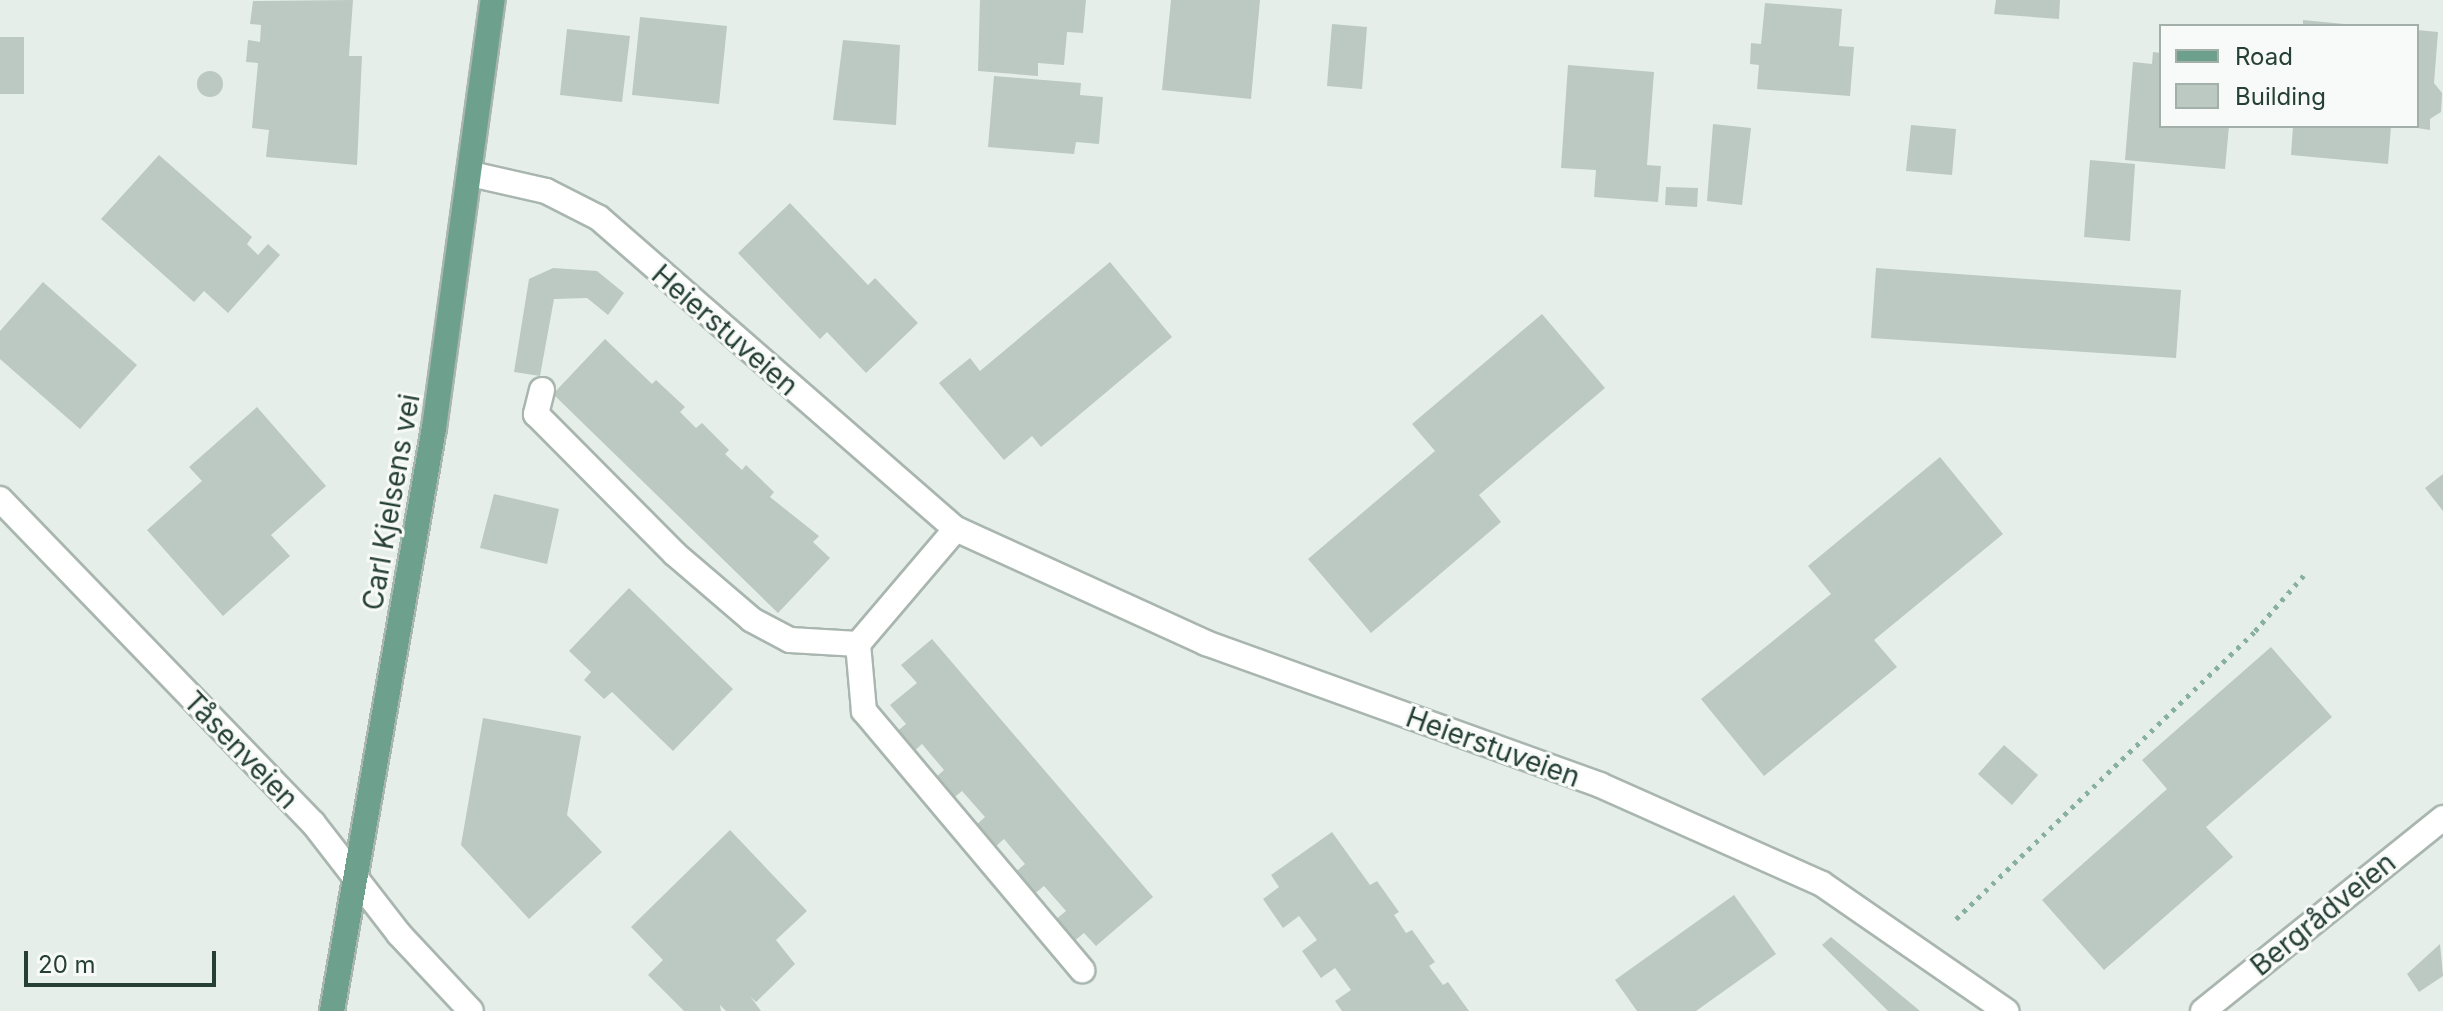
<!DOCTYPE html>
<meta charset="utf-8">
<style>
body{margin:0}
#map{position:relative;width:2443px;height:1011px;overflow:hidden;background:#e6eeea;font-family:Inter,sans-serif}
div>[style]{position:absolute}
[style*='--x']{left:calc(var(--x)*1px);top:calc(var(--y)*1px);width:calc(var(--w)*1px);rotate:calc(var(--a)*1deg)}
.building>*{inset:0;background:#bbc9c2}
.round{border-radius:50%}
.path>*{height:5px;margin-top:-2.5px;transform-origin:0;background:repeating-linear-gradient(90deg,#88b09f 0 4px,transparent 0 10px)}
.roads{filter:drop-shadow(2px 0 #a9b6b0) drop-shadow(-2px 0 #a9b6b0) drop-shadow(0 2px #a9b6b0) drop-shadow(0 -2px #a9b6b0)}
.minor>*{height:24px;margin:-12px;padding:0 12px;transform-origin:12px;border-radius:12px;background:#fff}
.major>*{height:24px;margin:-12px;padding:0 12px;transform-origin:12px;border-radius:12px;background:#6da18e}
span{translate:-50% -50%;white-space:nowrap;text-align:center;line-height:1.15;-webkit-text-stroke:6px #f7faf8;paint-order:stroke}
.street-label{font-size:28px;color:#264036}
.legend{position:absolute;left:2159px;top:24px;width:260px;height:104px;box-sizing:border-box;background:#f7faf8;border:2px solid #a3b0aa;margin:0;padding:10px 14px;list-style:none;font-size:24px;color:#264036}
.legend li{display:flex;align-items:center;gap:16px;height:40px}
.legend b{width:40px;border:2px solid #a3b0aa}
.scale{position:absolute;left:24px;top:951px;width:192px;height:36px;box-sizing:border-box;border:4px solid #264036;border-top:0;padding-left:10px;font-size:24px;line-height:28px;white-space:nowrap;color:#264036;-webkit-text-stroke:6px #f7faf8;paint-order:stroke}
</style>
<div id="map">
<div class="building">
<div style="clip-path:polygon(353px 0,349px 56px,362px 56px,357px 165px,266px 157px,269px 130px,252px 128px,258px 63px,246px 62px,248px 40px,260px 42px,261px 25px,250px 24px,253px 1px)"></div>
<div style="clip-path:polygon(980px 0,1086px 0,1083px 33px,1067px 32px,1064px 65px,1038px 63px,1038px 76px,978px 71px)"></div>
<div style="clip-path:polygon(1171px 0,1260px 0,1251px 99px,1162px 90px)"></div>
<div style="clip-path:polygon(1996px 0,2060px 0,2059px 19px,1994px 14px)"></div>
<div style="clip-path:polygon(1765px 3px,1842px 9px,1839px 46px,1854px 47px,1850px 96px,1757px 89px,1759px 65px,1750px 64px,1751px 43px,1761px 44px)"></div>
<div style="clip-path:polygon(640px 17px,727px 26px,719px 104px,632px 95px)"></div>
<div style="clip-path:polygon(2303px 20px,2344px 24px,2344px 26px,2303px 26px)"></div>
<div style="clip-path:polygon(1332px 24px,1367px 27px,1362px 89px,1327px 86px)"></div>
<div style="clip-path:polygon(567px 29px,630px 36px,622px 102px,560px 95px)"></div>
<div style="clip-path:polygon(2417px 30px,2438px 32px,2434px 83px,2442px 93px,2441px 112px,2430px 119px,2430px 130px,2417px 128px)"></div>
<div style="clip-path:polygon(0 37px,24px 37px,24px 94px,0 94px)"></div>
<div style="clip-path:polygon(843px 40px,900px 45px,896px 125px,833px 120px)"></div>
<div style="clip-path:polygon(2153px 52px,2161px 53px,2161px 126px,2229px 126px,2225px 169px,2125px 160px,2133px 62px,2152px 64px)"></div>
<div style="clip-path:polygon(1568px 65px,1654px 72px,1647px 165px,1661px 166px,1658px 202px,1594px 197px,1596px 170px,1561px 168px)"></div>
<div class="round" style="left:197px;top:71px;width:26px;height:26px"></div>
<div style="clip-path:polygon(994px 76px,1081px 83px,1080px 95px,1103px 97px,1099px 144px,1076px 142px,1074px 154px,988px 147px)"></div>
<div style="clip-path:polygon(1713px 124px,1751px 128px,1742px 205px,1707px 201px)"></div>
<div style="clip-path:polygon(1911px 125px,1956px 129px,1952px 175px,1906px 171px)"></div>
<div style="clip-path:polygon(2293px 126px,2391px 126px,2388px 164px,2291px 155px)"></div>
<div style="clip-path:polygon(159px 155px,252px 237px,247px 244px,258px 255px,268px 244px,280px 255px,228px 313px,204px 291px,194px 302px,101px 219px)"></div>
<div style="clip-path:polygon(2090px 160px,2135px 164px,2130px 241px,2084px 237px)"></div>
<div style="clip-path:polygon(1666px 187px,1698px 188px,1697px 207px,1665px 205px)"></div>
<div style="clip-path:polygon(790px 203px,868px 285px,875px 278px,918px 323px,866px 373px,827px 332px,820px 339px,738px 253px)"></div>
<div style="clip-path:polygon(1110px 262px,1172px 337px,1041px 447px,1032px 436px,1004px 460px,939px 383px,970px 358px,980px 371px)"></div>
<div style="clip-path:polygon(553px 268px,597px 271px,624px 293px,608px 315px,587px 298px,554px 299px,540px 376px,514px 372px,529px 279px)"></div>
<div style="clip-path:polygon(1876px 268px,2181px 290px,2176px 358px,1871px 338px)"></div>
<div style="clip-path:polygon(43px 282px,137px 365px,80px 429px,0 359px,0 331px)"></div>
<div style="clip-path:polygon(1542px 314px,1605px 388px,1479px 495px,1501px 522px,1371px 633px,1308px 559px,1435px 451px,1412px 424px)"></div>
<div style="clip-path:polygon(605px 339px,652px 384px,656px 380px,685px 407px,680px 412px,696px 428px,702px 423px,729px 450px,725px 454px,742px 470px,746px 465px,774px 492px,770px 497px,819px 536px,813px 542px,830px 558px,778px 613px,553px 394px)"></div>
<div style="clip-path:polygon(257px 407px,326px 486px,271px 535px,290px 556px,223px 616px,147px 530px,202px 481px,189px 467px)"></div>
<div style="clip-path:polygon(1940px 457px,2003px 534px,1874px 640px,1897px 667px,1764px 776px,1701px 699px,1831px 594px,1808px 566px)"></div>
<div style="clip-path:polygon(2443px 474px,2443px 511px,2425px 488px)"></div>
<div style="clip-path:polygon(494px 494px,559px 509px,547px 564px,480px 548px)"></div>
<div style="clip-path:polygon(629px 588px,733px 689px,673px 751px,612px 692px,604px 699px,584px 680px,591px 672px,569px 651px)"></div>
<div style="clip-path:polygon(932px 639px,1153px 897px,1096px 946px,1084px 933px,1073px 942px,1055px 920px,1066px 911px,1044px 886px,1032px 896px,1013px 874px,1025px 864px,1004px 839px,994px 848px,975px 826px,985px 817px,962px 791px,951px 800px,934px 779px,944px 770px,922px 744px,911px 754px,895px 733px,906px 724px,890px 705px,917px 683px,901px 665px)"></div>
<div style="clip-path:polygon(2271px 647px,2332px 717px,2206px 827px,2233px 857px,2104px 970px,2042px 900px,2167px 789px,2142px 760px)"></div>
<div style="clip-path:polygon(483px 718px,581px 736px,567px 815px,602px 852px,529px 919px,461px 845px)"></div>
<div style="clip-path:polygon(2004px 745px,2038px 775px,2012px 805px,1978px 774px)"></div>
<div style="clip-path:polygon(730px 830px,807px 911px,776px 940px,795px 964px,756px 1002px,750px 996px,761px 1011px,726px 1011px,720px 1005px,721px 1011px,684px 1011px,648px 975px,663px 960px,631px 927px)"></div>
<div style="clip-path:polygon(1332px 832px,1370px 885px,1377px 881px,1399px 912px,1394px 915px,1406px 933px,1412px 930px,1435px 962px,1429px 966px,1443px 985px,1448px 982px,1469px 1011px,1342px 1011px,1335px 1001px,1351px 990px,1335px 968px,1321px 978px,1302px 951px,1317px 940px,1299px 916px,1283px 928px,1263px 899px,1279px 887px,1271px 875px)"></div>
<div style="clip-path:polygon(1734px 895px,1776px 954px,1696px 1011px,1637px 1011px,1615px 980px)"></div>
<div style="clip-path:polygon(1831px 937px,1920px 1011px,1888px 1011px,1822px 945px)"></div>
<div style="clip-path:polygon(2440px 944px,2443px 976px,2419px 992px,2407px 974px)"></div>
</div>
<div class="path">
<div style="--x:1956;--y:919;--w:415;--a:-43.9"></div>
<div style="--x:2255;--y:631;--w:74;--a:-48.8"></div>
</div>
<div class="roads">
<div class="minor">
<div style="--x:471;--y:174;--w:77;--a:12.8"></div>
<div style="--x:546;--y:191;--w:59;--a:27"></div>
<div style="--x:599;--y:218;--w:473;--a:41.1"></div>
<div style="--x:956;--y:529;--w:275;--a:24.5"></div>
<div style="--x:1206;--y:643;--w:419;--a:19.8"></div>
<div style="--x:1600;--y:785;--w:243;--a:24"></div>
<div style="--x:1822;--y:884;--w:224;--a:34.6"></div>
<div style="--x:542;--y:390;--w:25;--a:104"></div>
<div style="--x:536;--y:414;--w:197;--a:45.2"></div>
<div style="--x:675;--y:554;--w:101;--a:40.6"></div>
<div style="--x:752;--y:620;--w:43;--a:27.8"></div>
<div style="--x:790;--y:640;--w:68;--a:3.4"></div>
<div style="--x:858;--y:644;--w:151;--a:-49.6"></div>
<div style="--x:0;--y:499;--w:450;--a:46"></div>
<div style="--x:313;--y:823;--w:140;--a:52.2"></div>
<div style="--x:399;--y:934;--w:105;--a:46.9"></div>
<div style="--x:858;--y:644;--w:67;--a:84.9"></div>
<div style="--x:864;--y:711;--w:339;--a:49.9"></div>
<div style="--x:2203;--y:1011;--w:308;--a:-38.8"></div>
</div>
<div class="major">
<div style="--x:332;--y:1011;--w:592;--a:-80.08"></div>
<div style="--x:434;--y:428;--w:432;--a:-82.2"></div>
</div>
</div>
<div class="street-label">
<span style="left:725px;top:330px;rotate:41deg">Heierstuveien</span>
<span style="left:391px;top:502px;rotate:-80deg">Carl Kjelsens vei</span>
<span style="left:1493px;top:747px;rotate:20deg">Heierstuveien</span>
<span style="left:241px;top:750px;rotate:46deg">Tåsenveien</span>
<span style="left:2323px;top:914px;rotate:-39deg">Bergrådveien</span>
</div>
<ul class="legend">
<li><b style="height:10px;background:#6da18e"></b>Road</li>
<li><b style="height:22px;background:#bbc9c2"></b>Building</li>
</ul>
<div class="scale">20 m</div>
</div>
